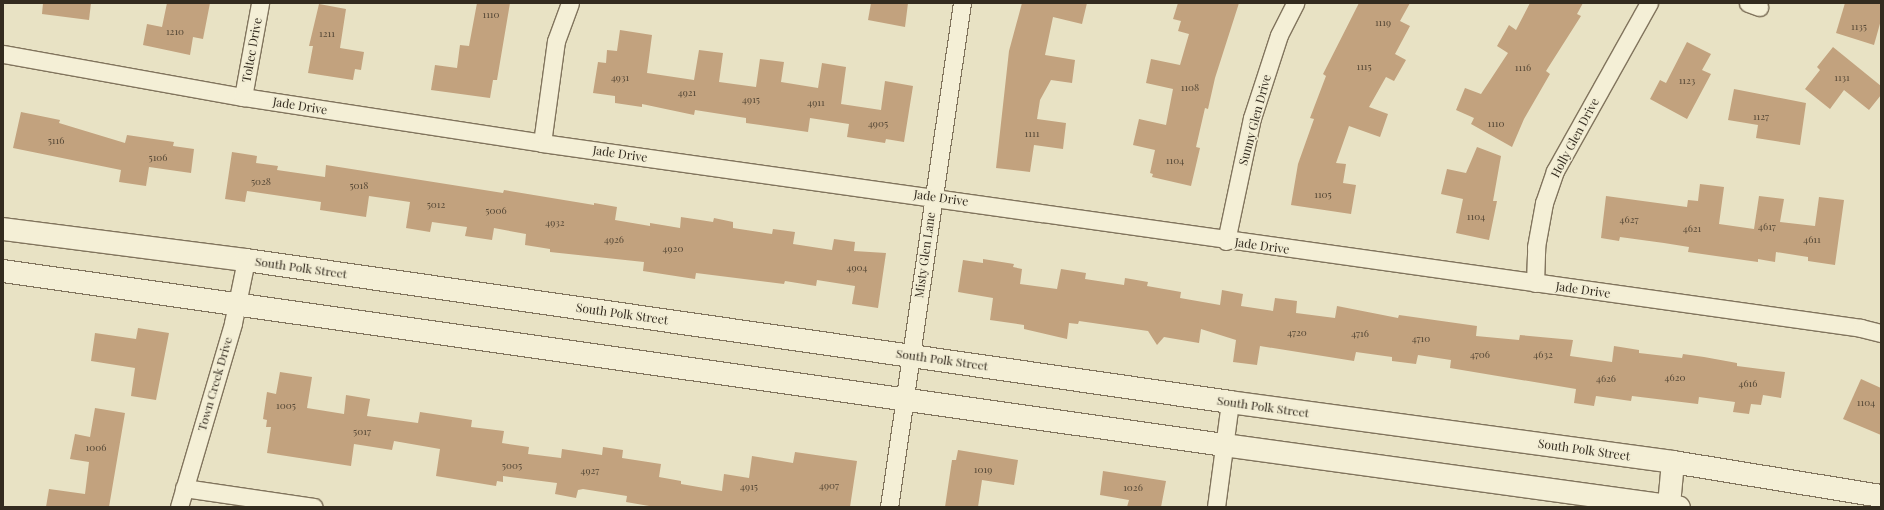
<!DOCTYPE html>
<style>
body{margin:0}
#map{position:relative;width:1884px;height:510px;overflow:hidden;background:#e8e2c4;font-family:"Playfair Display",serif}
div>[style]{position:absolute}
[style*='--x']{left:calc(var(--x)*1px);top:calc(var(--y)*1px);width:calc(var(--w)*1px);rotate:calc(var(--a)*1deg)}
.building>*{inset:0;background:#c2a27e}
.roads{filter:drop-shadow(1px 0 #81745d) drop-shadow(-1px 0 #81745d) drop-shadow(0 1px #81745d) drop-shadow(0 -1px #81745d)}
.minor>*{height:17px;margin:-8.5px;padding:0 8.5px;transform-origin:8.5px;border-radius:8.5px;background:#f4efd6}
.secondary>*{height:22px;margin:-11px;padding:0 11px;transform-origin:11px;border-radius:11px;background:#f4efd6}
span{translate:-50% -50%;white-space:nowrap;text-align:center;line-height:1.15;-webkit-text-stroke:3px #f1ecd3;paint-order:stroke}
.number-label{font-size:10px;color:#574937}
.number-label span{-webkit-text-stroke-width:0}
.street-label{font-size:12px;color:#332b1f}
.frame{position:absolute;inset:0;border:4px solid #332b1f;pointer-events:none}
</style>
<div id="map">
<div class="building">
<div style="clip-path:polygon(43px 3px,91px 3px,89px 20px,42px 14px)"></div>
<div style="clip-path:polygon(167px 3px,210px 3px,203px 39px,193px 37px,190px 55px,143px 45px,147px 24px,162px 27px)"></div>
<div style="clip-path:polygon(477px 3px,510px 3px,497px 80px,493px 80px,490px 98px,431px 90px,435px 65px,457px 68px,460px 45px,469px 46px)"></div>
<div style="clip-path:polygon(871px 3px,908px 3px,905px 27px,868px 20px)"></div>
<div style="clip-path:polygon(1022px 3px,1087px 3px,1082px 24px,1053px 17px,1045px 55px,1075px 60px,1072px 83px,1051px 80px,1040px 100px,1037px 119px,1066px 123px,1063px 149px,1034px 145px,1030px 172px,996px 168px,1009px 51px)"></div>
<div style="clip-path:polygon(1178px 3px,1239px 3px,1215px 78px,1208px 109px,1205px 108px,1196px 147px,1200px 148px,1191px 186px,1152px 177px,1153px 174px,1150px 173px,1155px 150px,1133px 145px,1139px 119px,1166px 125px,1173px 89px,1146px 83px,1151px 59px,1180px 65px,1189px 34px,1178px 31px,1181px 21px,1173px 19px)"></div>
<div style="clip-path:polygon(1359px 3px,1410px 3px,1400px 21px,1410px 26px,1395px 54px,1406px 60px,1394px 81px,1386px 77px,1369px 107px,1388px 114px,1380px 137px,1349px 126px,1336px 163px,1346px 164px,1343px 183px,1356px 185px,1351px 214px,1291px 205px,1298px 164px,1314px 119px,1310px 118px,1326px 76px,1323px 74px)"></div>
<div style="clip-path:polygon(1530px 3px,1583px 3px,1577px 14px,1581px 16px,1546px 71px,1550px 74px,1524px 119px,1512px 147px,1471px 124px,1474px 118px,1456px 110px,1465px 88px,1481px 94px,1508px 53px,1497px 46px,1509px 25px,1516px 30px)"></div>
<div style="clip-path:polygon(1845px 3px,1881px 3px,1881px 20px,1874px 45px,1836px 33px)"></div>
<div style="clip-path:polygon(319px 4px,346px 9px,340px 48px,364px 52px,361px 70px,355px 69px,353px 80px,308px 73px,313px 46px,309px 46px)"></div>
<div style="clip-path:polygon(620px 30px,652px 35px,647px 73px,694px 80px,699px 50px,723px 53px,719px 82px,756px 87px,760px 59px,784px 62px,781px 82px,818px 88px,822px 63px,846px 67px,841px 104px,881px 110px,885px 81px,913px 86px,904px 142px,886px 139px,885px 143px,847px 137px,849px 124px,810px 118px,808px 132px,746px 123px,746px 118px,695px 110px,694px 115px,642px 104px,642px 107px,615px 103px,615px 96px,593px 93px,598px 62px,606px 63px,607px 50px,617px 51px)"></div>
<div style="clip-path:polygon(1687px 42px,1711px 54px,1702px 70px,1711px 74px,1687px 119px,1650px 99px,1660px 80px,1666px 83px)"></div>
<div style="clip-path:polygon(1833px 47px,1881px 86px,1881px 95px,1869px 110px,1844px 90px,1830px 109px,1805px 89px,1820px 70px,1817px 67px)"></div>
<div style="clip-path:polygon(1734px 89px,1806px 103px,1800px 145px,1756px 138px,1758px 125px,1728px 120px)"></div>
<div style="clip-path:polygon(21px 112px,60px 120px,59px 123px,125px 143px,127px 135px,174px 142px,173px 146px,194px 149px,191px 173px,149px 167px,146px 186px,119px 182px,121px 170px,13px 148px)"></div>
<div style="clip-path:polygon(1477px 147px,1501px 156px,1493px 201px,1497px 201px,1489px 240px,1456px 233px,1463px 199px,1441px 194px,1447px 169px,1466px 173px)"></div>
<div style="clip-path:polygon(232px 152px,257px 156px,256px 163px,278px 166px,277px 170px,325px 177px,326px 165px,503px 193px,504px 190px,594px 205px,594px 203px,617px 207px,615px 220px,650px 226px,650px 223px,680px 228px,681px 217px,713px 222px,714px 218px,733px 222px,733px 228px,772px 234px,773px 229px,795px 232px,793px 244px,832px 250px,834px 239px,855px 242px,854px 251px,886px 253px,878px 308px,852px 304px,855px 286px,817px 280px,816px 286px,785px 281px,784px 284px,696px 273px,695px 279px,643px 271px,644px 262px,550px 252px,550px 249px,525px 245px,526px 234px,494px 228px,492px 240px,465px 236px,467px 227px,432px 222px,430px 232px,406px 228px,410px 202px,369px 196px,366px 217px,320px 210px,321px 202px,247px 191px,245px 202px,225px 199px)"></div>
<div style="clip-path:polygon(1700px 184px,1724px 187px,1719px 224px,1754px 229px,1759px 196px,1784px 199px,1780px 222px,1815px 226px,1819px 197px,1844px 200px,1835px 265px,1808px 261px,1808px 257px,1776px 252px,1775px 262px,1758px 259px,1758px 262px,1688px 252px,1689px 247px,1664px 243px,1620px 237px,1619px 241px,1601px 238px,1606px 196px,1687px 207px,1688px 200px,1698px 201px)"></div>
<div style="clip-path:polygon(983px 259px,1014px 264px,1013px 267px,1022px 269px,1020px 284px,1057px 289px,1061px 269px,1086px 273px,1085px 279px,1124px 285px,1125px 278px,1148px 282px,1147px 286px,1181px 292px,1180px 298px,1220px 305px,1222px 290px,1243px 294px,1241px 306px,1273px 311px,1275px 298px,1297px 301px,1296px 313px,1335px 318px,1337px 306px,1398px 318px,1399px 315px,1477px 326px,1476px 336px,1519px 340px,1520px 335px,1573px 340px,1570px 356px,1612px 362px,1614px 346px,1639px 350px,1639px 353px,1682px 358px,1683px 354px,1704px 357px,1737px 363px,1737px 366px,1785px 372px,1781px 398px,1763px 395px,1761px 405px,1751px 404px,1749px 414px,1733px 412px,1735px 402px,1699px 397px,1698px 404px,1632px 396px,1631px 401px,1596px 396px,1594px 406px,1574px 403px,1576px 389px,1450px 368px,1451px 360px,1418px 355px,1416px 364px,1392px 361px,1392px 357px,1356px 352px,1354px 361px,1260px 346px,1257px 365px,1233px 362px,1236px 340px,1201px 329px,1199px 343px,1164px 337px,1157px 345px,1148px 331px,1079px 321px,1078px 324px,1069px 323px,1067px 339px,1024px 329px,1024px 325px,990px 320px,993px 298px,958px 292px,963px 260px,983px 263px)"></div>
<div style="clip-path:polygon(138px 328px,169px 333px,156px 400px,131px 396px,135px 368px,91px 361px,95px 333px,136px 339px)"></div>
<div style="clip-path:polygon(280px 372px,312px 377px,307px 408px,344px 414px,346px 395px,370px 399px,367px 416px,418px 423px,420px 412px,472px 420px,471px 427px,504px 431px,502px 443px,529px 447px,528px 454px,561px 458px,562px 449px,602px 455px,603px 447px,623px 450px,622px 458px,661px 464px,659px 477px,681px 481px,681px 484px,722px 491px,724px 474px,749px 478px,752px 456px,793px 463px,795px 452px,857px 461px,850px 507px,655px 507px,626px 502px,627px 496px,583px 489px,578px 490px,576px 498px,555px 494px,557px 483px,503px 476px,503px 482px,497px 481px,496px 486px,436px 476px,440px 449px,394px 441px,392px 450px,354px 444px,351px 466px,267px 453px,271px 427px,266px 427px,267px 420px,263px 419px,267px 392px,276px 394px)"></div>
<div style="clip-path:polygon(1861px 379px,1881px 388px,1881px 435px,1843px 419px)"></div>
<div style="clip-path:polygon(95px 408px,125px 413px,109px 507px,46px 507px,49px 489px,85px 494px,89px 462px,70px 459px,75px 434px,90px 437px)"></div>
<div style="clip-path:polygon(958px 450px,1018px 460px,1014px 485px,982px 480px,978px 507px,945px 507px,952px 460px,956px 460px)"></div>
<div style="clip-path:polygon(1103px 471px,1166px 481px,1161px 507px,1127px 507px,1129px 500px,1100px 495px)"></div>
</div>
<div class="roads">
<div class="minor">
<div style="--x:1748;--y:3;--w:12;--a:20"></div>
<div style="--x:3;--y:54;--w:244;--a:10.2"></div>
<div style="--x:243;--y:97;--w:303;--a:8.7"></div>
<div style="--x:542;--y:143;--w:1332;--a:7.98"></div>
<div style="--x:1861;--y:328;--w:21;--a:14"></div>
<div style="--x:243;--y:97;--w:96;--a:-79.7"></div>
<div style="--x:542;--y:143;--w:103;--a:-82.2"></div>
<div style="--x:556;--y:41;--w:40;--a:-69.8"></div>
<div style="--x:1226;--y:241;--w:126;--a:-78.1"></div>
<div style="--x:1252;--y:118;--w:87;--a:-72"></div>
<div style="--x:1279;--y:35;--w:36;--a:-63"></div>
<div style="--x:1535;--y:283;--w:36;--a:-88"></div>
<div style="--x:1536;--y:247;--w:45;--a:-79.7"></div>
<div style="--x:1544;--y:203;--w:34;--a:-71"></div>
<div style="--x:1555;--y:171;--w:193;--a:-60.8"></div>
<div style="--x:184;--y:488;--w:131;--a:8.3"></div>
<div style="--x:179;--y:507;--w:192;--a:-73.6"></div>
<div style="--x:233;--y:323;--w:64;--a:-78.3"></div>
<div style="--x:889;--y:507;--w:509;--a:-81.76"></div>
<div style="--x:1216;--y:507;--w:106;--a:-82.4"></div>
</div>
<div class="secondary">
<div style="--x:3;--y:229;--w:245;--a:7.3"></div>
<div style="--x:246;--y:260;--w:994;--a:8.21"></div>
<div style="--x:1230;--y:402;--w:447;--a:7.7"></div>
<div style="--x:1673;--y:462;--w:211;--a:9.3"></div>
<div style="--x:3;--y:271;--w:1233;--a:8.11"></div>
<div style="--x:1224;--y:445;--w:459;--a:7.8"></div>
<div style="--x:1669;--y:505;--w:43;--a:-84.7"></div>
</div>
</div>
<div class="number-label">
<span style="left:491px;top:15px">1110</span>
<span style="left:1383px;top:23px">1119</span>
<span style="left:1859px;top:27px">1135</span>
<span style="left:175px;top:32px">1210</span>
<span style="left:327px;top:34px">1211</span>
<span style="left:1364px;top:67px">1115</span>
<span style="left:1523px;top:68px">1116</span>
<span style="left:620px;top:78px">4931</span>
<span style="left:1842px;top:78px">1131</span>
<span style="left:1687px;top:81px">1123</span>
<span style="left:1190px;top:88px">1108</span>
<span style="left:687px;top:93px">4921</span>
<span style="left:751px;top:100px">4915</span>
<span style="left:816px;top:103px">4911</span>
<span style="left:1761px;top:117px">1127</span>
<span style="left:878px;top:124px">4905</span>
<span style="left:1496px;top:124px">1110</span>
<span style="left:1032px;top:134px">1111</span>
<span style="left:56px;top:141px">5116</span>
<span style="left:158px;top:158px">5106</span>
<span style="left:1175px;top:161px">1104</span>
<span style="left:261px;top:182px">5028</span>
<span style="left:359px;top:186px">5018</span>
<span style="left:1323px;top:195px">1105</span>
<span style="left:436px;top:205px">5012</span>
<span style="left:496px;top:211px">5006</span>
<span style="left:1476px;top:217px">1104</span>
<span style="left:1629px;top:220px">4627</span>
<span style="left:555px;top:223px">4932</span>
<span style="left:1767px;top:227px">4617</span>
<span style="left:1692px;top:229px">4621</span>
<span style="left:614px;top:240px">4926</span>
<span style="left:1812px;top:240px">4611</span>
<span style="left:673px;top:249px">4920</span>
<span style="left:857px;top:268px">4904</span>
<span style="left:1297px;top:333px">4720</span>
<span style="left:1360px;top:334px">4716</span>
<span style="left:1421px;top:339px">4710</span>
<span style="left:1480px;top:355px">4706</span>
<span style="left:1543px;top:355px">4632</span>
<span style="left:1675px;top:378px">4620</span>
<span style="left:1606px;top:379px">4626</span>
<span style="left:1748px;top:384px">4616</span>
<span style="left:1866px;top:403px">1104</span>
<span style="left:286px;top:406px">1005</span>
<span style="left:362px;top:432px">5017</span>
<span style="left:96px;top:448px">1006</span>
<span style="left:512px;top:466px">5005</span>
<span style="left:983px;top:470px">1019</span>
<span style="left:590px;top:471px">4927</span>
<span style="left:829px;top:486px">4907</span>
<span style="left:749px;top:487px">4915</span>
<span style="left:1133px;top:488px">1026</span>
</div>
<div class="street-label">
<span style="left:252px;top:50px;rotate:-80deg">Toltec Drive</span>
<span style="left:300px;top:106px;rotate:9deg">Jade Drive</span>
<span style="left:1255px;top:120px;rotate:-75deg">Sunny Glen Drive</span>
<span style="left:1575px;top:138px;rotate:-62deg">Holly Glen Drive</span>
<span style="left:620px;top:154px;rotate:8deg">Jade Drive</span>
<span style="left:941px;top:198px;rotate:8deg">Jade Drive</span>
<span style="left:1262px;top:246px;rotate:8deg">Jade Drive</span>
<span style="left:925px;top:255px;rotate:-82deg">Misty Glen Lane</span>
<span style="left:301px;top:268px;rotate:8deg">South Polk Street</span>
<span style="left:1583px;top:290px;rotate:8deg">Jade Drive</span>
<span style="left:622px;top:314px;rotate:8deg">South Polk Street</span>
<span style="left:942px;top:360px;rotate:8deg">South Polk Street</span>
<span style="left:215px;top:384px;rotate:-74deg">Town Creek Drive</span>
<span style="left:1263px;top:407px;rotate:8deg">South Polk Street</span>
<span style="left:1584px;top:450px;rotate:8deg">South Polk Street</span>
</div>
<div class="frame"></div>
</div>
